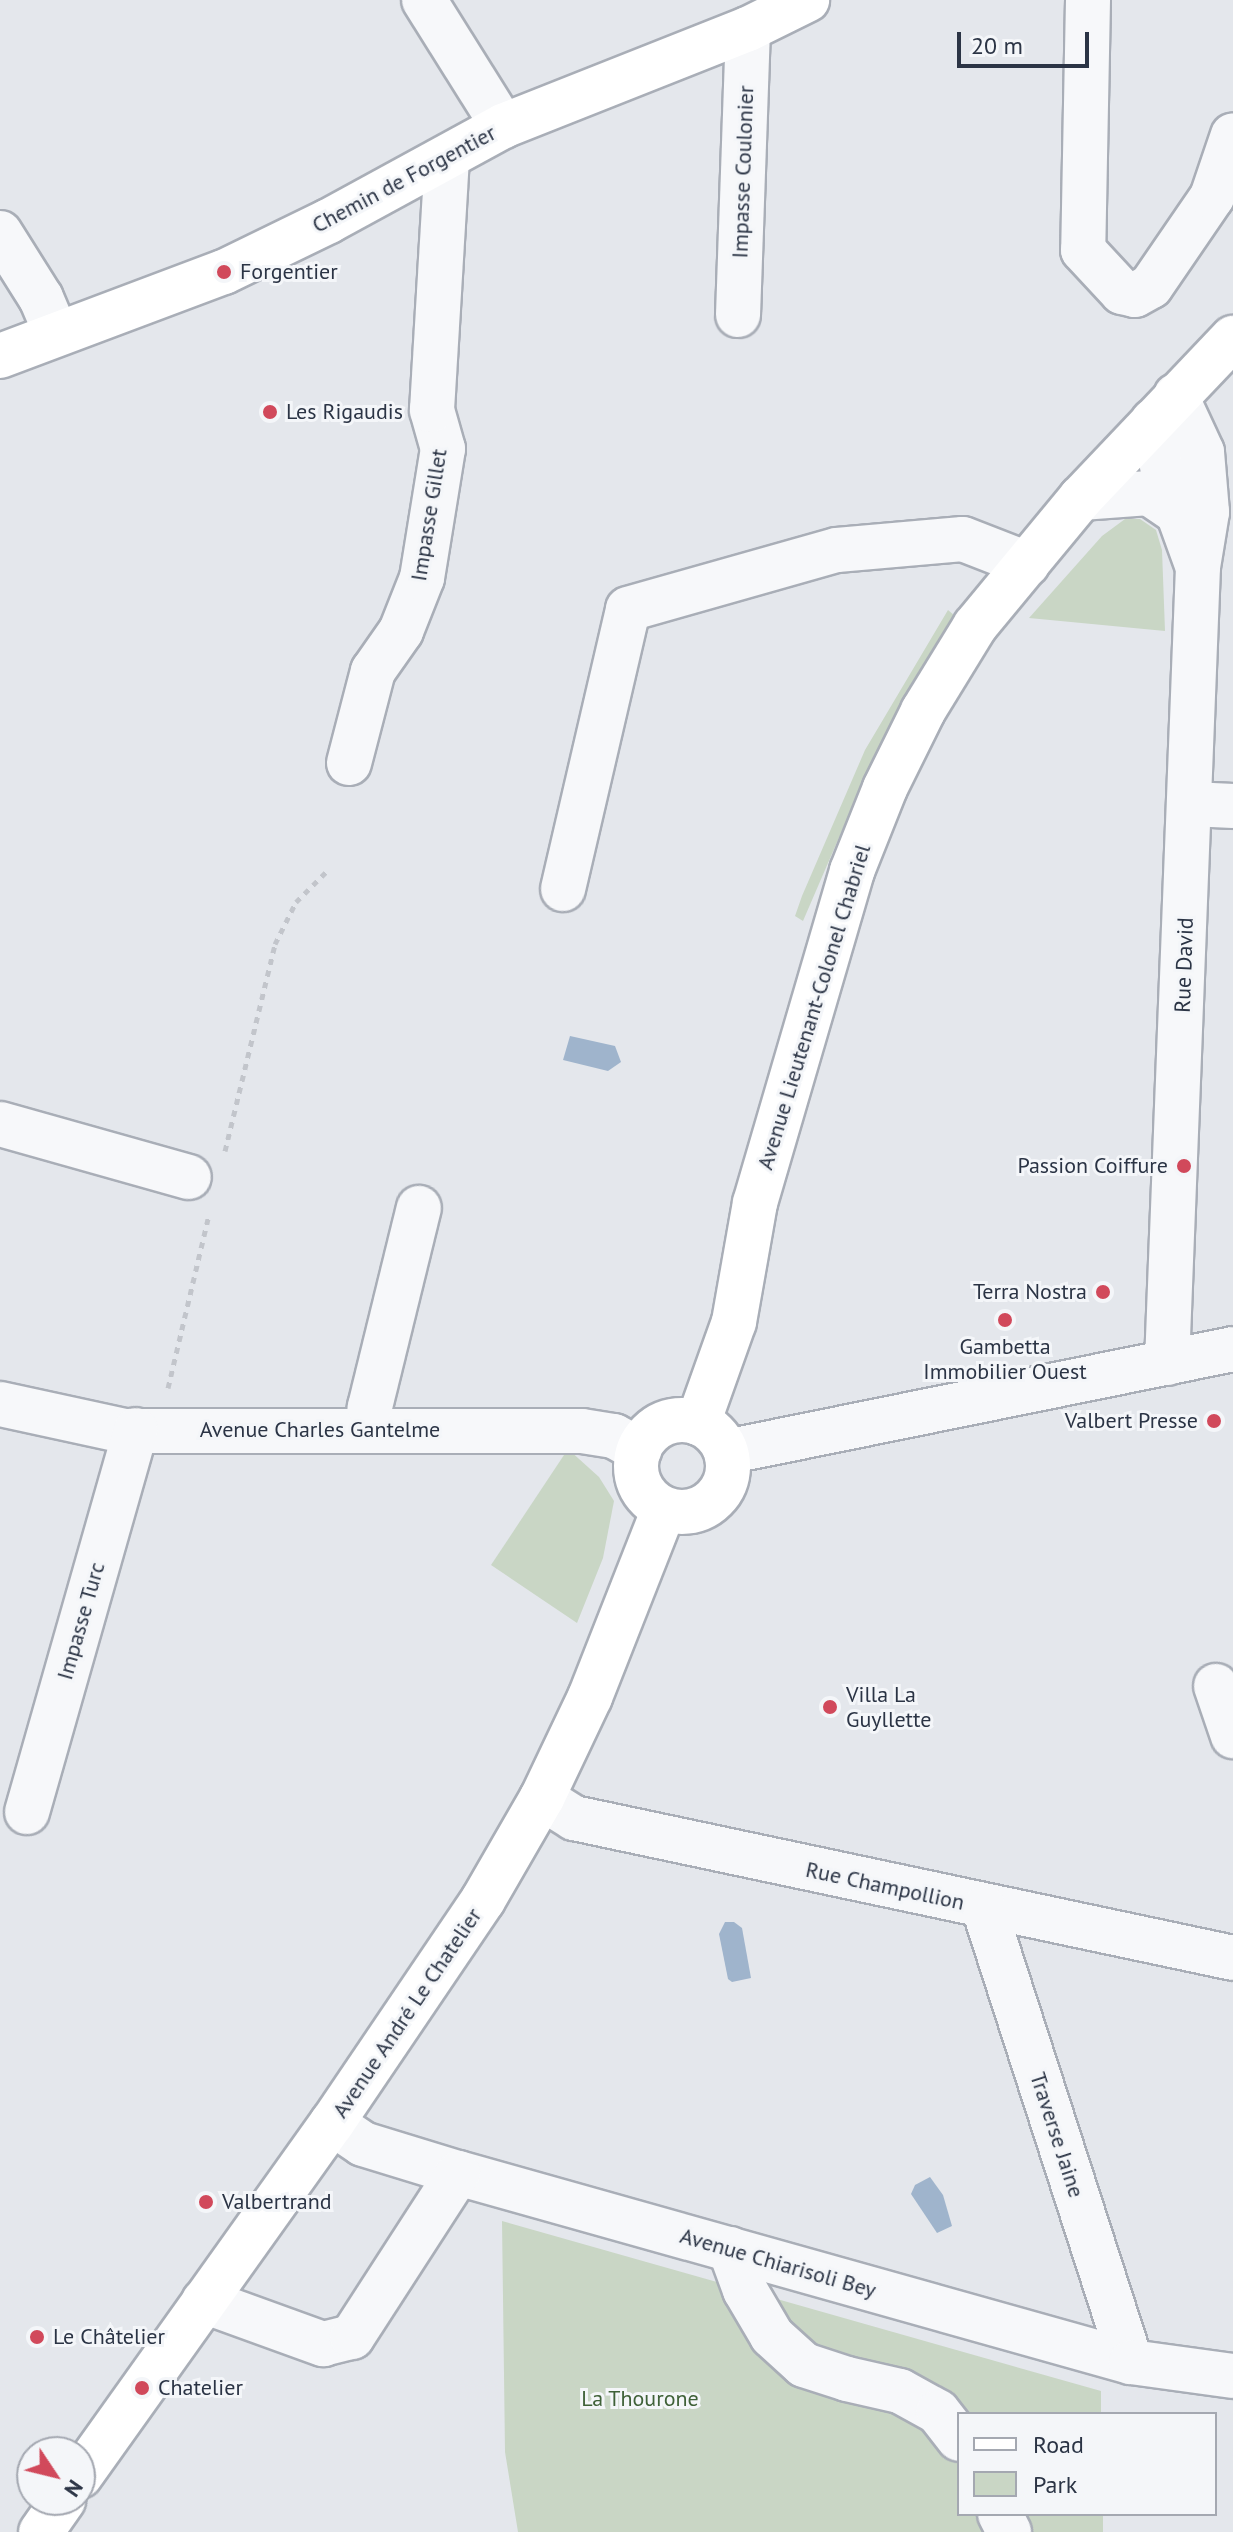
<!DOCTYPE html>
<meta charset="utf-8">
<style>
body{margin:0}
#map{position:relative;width:1233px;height:2532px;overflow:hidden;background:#e4e7ec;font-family:"PT Sans",sans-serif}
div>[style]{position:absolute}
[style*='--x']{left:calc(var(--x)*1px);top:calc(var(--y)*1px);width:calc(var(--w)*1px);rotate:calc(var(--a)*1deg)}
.green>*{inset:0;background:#c9d6c5}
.water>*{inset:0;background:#9fb4cc}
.path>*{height:5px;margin-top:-2.5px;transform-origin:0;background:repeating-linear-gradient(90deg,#c2c5cb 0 6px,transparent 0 12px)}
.roads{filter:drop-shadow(2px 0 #a9aeb7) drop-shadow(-2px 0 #a9aeb7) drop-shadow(0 2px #a9aeb7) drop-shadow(0 -2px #a9aeb7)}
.minor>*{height:44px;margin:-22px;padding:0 22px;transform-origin:22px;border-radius:22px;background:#f7f8fa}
.major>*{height:44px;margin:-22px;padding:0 22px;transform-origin:22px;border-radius:22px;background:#fff}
.major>.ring{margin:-22px;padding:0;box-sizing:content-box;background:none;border:44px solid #fff;border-radius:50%}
.dots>*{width:22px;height:22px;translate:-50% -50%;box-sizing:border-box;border:4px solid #f4f6f9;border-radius:50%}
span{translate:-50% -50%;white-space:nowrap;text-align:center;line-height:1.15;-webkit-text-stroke:6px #f4f6f9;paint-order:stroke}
.street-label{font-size:22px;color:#2b3445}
.poi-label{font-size:22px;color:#2b3445}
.left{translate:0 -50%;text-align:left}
.right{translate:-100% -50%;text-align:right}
.park-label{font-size:22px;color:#3f6138}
.legend{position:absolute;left:957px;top:2412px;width:260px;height:104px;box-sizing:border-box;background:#f4f6f9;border:2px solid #a4a8b1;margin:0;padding:10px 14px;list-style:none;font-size:24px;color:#2b3445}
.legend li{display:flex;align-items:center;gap:16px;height:40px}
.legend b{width:40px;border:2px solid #a4a8b1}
.north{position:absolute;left:16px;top:2436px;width:80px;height:80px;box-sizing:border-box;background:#f4f6f9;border:2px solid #a4a8b1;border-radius:50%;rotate:125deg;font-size:22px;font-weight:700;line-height:32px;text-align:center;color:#2b3445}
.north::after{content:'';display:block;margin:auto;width:28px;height:36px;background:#d1495b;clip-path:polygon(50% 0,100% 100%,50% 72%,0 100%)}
.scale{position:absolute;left:957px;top:32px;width:132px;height:36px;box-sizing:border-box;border:4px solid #2b3445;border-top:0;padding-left:10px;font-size:24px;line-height:28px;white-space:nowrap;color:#2b3445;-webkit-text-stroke:6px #f4f6f9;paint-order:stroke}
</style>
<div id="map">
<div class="green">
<div style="clip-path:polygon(1125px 519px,1140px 519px,1156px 530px,1162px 550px,1165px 631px,1029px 618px,1102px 536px)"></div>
<div style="clip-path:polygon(948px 610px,955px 616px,920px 671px,875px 754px,803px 921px,795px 916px,802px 896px,865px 750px)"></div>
<div style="clip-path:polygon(568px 1449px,599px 1477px,614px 1501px,603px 1558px,577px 1623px,491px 1565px)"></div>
<div style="clip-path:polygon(502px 2221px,1101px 2391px,1101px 2414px,959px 2414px,959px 2514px,1103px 2514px,1103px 2532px,518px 2532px,505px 2452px)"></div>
</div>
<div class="water">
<div style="clip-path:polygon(570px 1036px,615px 1046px,621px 1062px,608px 1071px,563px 1060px)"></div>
<div style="clip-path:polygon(725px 1922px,734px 1922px,742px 1928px,751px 1978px,732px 1982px,728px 1979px,719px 1934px)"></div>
<div style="clip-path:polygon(930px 2177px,943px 2195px,952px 2226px,937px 2233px,911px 2194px,915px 2185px)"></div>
</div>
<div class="path">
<div style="--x:225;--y:1151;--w:213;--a:-76.4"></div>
<div style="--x:275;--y:944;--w:47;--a:-63.4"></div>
<div style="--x:296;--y:902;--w:47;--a:-45"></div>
<div style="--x:168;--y:1388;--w:178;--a:-76.7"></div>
</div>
<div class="roads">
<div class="minor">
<div style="--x:424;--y:0;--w:149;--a:57.9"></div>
<div style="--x:1088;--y:0;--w:250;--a:91.1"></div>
<div style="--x:1083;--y:250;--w:57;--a:47.1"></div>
<div style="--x:1122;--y:292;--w:13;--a:13"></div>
<div style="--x:1135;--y:295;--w:18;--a:-29"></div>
<div style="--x:1151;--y:286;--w:108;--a:-55.6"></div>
<div style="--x:1212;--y:197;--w:65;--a:-71.3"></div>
<div style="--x:0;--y:233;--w:77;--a:57.8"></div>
<div style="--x:41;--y:298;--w:38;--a:67"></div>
<div style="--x:738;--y:315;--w:286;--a:-88"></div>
<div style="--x:1153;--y:421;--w:51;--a:78.7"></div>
<div style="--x:1163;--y:471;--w:100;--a:70.1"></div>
<div style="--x:1081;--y:498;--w:68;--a:-4.2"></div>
<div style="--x:1149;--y:493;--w:32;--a:34"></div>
<div style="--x:349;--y:763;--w:95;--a:-75.4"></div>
<div style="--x:373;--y:671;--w:49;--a:-55"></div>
<div style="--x:401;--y:631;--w:57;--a:-68.4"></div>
<div style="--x:422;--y:578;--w:131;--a:-80.8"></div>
<div style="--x:443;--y:449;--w:41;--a:-105.8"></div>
<div style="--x:432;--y:410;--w:252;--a:-86.6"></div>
<div style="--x:1191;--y:804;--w:42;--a:2.7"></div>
<div style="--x:563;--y:889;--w:287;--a:-76.9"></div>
<div style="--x:628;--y:609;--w:217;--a:-15.8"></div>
<div style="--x:837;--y:550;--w:126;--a:-5"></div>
<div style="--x:963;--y:539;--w:69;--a:21.3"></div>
<div style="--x:0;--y:1124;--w:196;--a:15.7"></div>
<div style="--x:1167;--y:1363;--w:797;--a:-87.77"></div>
<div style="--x:1198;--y:567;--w:56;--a:-80.7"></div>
<div style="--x:1207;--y:512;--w:60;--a:-94.8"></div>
<div style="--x:1202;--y:452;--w:62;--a:-114.9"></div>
<div style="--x:0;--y:1404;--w:128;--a:12.2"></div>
<div style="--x:125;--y:1431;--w:457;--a:0"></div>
<div style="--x:582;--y:1431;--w:32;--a:9"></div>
<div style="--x:614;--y:1436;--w:29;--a:29"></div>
<div style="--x:367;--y:1430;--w:23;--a:-83"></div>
<div style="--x:370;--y:1407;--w:205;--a:-76.2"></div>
<div style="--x:726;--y:1452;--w:517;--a:-11.48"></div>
<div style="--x:1216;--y:1686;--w:53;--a:71.2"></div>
<div style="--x:542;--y:1798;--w:38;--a:32"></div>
<div style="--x:574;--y:1818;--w:674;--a:11.99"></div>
<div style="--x:27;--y:1812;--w:397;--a:-74.1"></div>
<div style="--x:984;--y:1908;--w:477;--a:72.1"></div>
<div style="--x:332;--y:2123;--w:37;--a:34"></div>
<div style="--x:363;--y:2144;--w:99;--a:17"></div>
<div style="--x:458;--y:2173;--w:699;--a:15.69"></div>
<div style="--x:1131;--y:2362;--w:103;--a:7.8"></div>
<div style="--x:730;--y:2249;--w:44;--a:69.9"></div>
<div style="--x:745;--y:2290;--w:53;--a:59.6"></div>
<div style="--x:772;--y:2336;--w:43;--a:42.2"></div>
<div style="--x:804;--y:2365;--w:45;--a:18"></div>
<div style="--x:847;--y:2379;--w:54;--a:12.8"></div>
<div style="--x:900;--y:2391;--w:43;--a:28.9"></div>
<div style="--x:938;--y:2412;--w:34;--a:52"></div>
<div style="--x:204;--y:2301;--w:127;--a:19.9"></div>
<div style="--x:323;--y:2344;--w:30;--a:-14"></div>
<div style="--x:352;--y:2337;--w:195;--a:-57.1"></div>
<div style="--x:1000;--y:2514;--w:20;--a:63"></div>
</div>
<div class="major">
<div style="--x:0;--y:356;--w:239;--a:-20.6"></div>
<div style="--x:224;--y:272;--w:117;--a:-25.9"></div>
<div style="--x:329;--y:221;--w:198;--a:-28.6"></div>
<div style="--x:503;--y:126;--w:264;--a:-21.6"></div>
<div style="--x:748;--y:29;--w:66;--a:-26.2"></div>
<div class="ring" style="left:636px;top:1420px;width:48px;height:48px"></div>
<div style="--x:698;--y:1423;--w:107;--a:-70.4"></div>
<div style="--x:734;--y:1322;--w:121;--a:-80"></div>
<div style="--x:755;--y:1203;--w:346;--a:-73.7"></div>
<div style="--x:852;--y:871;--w:89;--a:-68.3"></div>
<div style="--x:885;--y:788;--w:86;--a:-63.7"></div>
<div style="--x:923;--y:711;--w:100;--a:-58.5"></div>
<div style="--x:975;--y:626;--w:166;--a:-50.4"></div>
<div style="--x:1081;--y:498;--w:221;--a:-46.5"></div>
<div style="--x:80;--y:2476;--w:434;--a:-54.5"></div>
<div style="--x:332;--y:2123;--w:269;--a:-55.9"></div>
<div style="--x:483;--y:1900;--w:118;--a:-60"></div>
<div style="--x:542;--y:1798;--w:112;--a:-64.6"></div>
<div style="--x:590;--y:1697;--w:202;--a:-68.5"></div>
<div style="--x:41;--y:2532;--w:39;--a:-55"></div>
</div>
</div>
<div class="dots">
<div style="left:224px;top:272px;background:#d1495b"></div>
<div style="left:270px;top:412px;background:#d1495b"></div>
<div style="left:1184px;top:1166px;background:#d1495b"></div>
<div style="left:1103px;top:1292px;background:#d1495b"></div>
<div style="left:1005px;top:1320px;background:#d1495b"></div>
<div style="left:1214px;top:1421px;background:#d1495b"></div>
<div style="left:830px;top:1707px;background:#d1495b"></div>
<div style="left:206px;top:2202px;background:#d1495b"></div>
<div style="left:37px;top:2337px;background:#d1495b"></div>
<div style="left:142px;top:2388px;background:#d1495b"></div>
</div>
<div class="street-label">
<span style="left:743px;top:172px;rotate:-88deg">Impasse Coulonier</span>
<span style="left:404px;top:179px;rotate:-28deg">Chemin de Forgentier</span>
<span style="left:429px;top:515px;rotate:-81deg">Impasse Gillet</span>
<span style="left:1184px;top:965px;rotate:-88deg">Rue David</span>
<span style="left:814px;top:1007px;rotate:-73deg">Avenue Lieutenant-Colonel Chabriel</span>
<span style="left:320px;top:1430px">Avenue Charles Gantelme</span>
<span style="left:81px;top:1621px;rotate:-74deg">Impasse Turc</span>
<span style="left:885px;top:1886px;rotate:12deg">Rue Champollion</span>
<span style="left:407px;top:2013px;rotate:-56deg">Avenue André Le Chatelier</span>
<span style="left:1057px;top:2135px;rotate:72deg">Traverse Jaine</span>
<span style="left:778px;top:2263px;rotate:16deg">Avenue Chiarisoli Bey</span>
</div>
<div class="poi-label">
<span class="left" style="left:240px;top:272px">Forgentier</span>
<span class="left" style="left:286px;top:412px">Les Rigaudis</span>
<span class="right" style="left:1168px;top:1166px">Passion Coiffure</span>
<span class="right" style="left:1087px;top:1292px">Terra Nostra</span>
<span style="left:1005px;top:1359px">Gambetta<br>Immobilier Ouest</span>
<span class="right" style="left:1198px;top:1421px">Valbert Presse</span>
<span class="left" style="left:846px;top:1707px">Villa La<br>Guyllette</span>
<span class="left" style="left:222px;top:2202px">Valbertrand</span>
<span class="left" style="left:53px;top:2337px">Le Châtelier</span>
<span class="left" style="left:158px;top:2388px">Chatelier</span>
</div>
<div class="park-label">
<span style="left:640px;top:2399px">La Thourone</span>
</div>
<ul class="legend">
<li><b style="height:10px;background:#fff"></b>Road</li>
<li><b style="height:22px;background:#c9d6c5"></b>Park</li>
</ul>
<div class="north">N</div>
<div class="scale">20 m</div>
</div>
